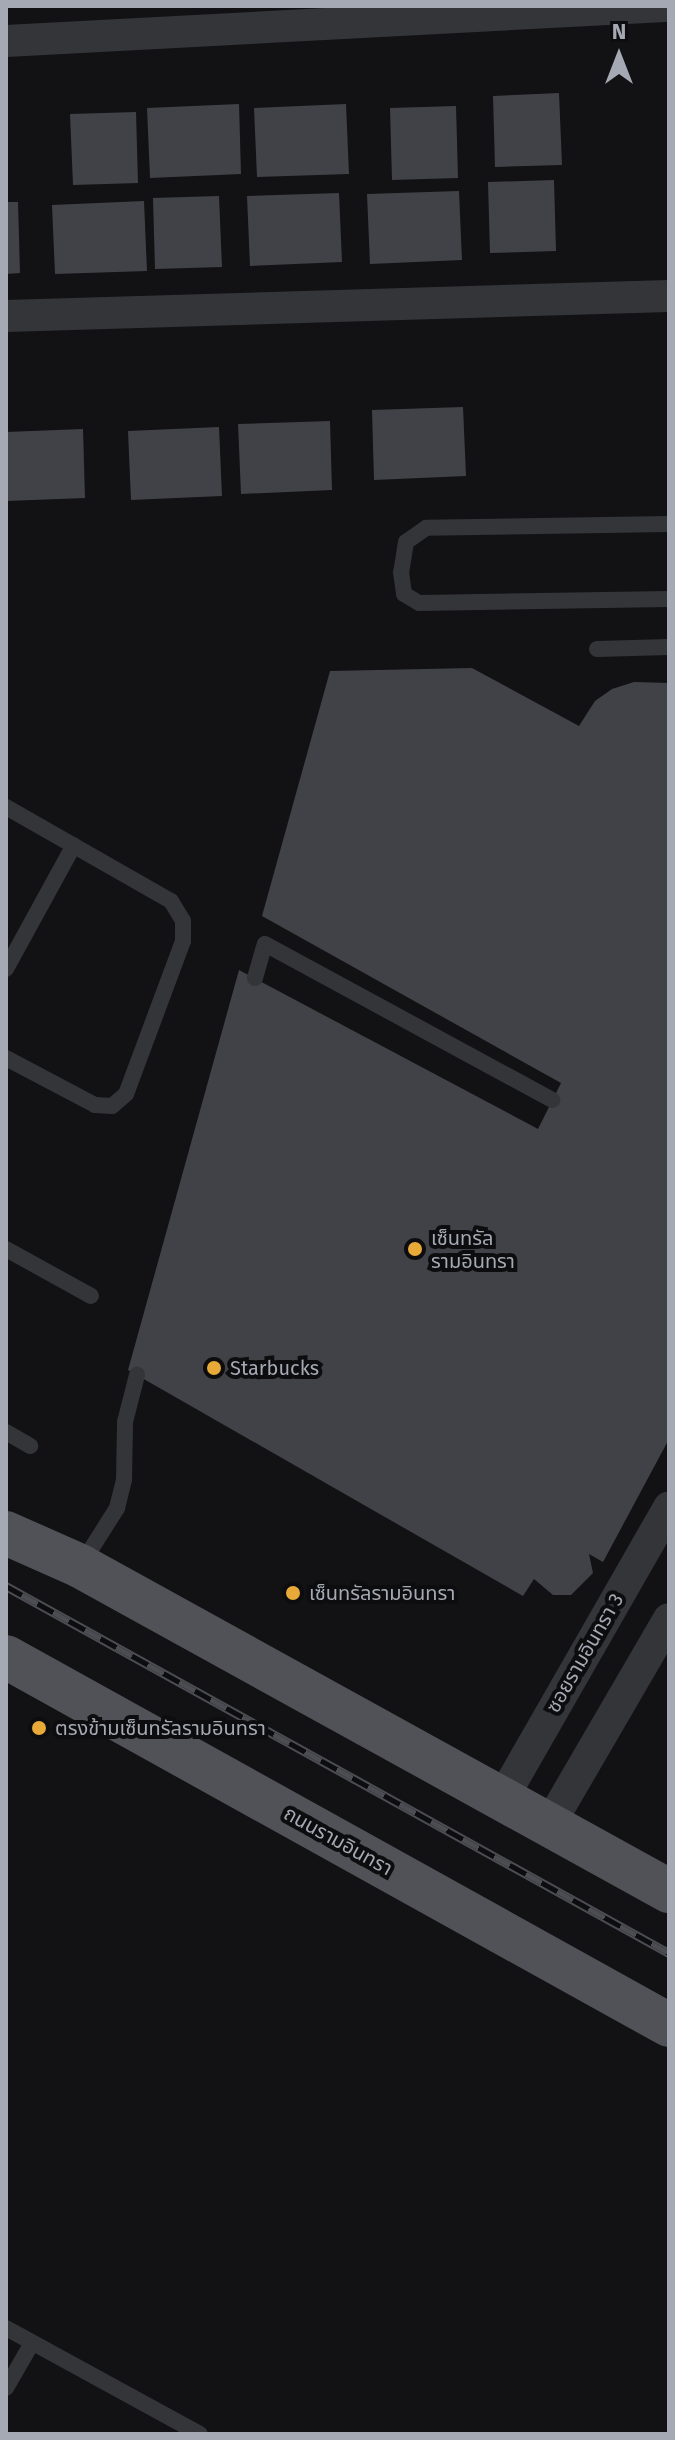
<!DOCTYPE html>
<meta charset="utf-8">
<style>
body{margin:0}
#map{position:relative;width:675px;height:2440px;overflow:hidden;background:#121214;font-family:"Fira Sans","Noto Sans Thai",sans-serif}
div>[style]{position:absolute}
[style*='--x']{left:calc(var(--x)*1px);top:calc(var(--y)*1px);width:calc(var(--w)*1px);rotate:calc(var(--a)*1deg)}
.building>*{inset:0;background:#414247}
.lane>*{height:16px;margin:-8px;padding:0 8px;transform-origin:8px;border-radius:8px;background:#343539}
.street>*{height:32px;margin:-16px;padding:0 16px;transform-origin:16px;border-radius:16px;background:#343539}
.primary>*{height:44px;margin:-22px;padding:0 22px;transform-origin:22px;border-radius:22px;background:#505258}
.rail>*{height:9px;margin-top:-4.5px;transform-origin:0;background:repeating-linear-gradient(90deg,#0d0d0f 0 18px,#4b4d52 0 36px);box-sizing:border-box;border-block:2px solid #4b4d52}
.dots>*{width:22px;height:22px;translate:-50% -50%;box-sizing:border-box;border:4px solid #0d0d0f;border-radius:50%}
span{translate:-50% -50%;white-space:nowrap;text-align:center;line-height:1.15;-webkit-text-stroke:8px #0d0d0f;paint-order:stroke}
.poi-label{font-size:20px;color:#a5a9b4}
.left{translate:0 -50%;text-align:left}
.street-label{font-size:20px;color:#a5a9b4}
.frame{position:absolute;inset:0;border:8px solid #a5a9b4;pointer-events:none}
.north{position:absolute;left:579px;top:16px;width:80px;height:80px;-webkit-text-stroke:6px #0d0d0f;paint-order:stroke;rotate:0deg;font-size:22px;font-weight:700;line-height:32px;text-align:center;color:#a5a9b4}
.north::after{content:'';display:block;margin:auto;width:28px;height:36px;background:#a5a9b4;clip-path:polygon(50% 0,100% 100%,50% 72%,0 100%)}
</style>
<div id="map">
<div class="building">
<div style="clip-path:polygon(559px 93px,562px 165px,495px 167px,493px 96px)"></div>
<div style="clip-path:polygon(239px 104px,241px 174px,150px 178px,147px 108px)"></div>
<div style="clip-path:polygon(346px 104px,349px 174px,257px 177px,254px 108px)"></div>
<div style="clip-path:polygon(456px 106px,458px 178px,392px 180px,390px 108px)"></div>
<div style="clip-path:polygon(136px 112px,138px 183px,73px 185px,70px 114px)"></div>
<div style="clip-path:polygon(554px 180px,556px 251px,490px 253px,488px 182px)"></div>
<div style="clip-path:polygon(459px 191px,462px 260px,370px 264px,367px 194px)"></div>
<div style="clip-path:polygon(339px 193px,342px 262px,250px 266px,247px 196px)"></div>
<div style="clip-path:polygon(219px 196px,222px 267px,155px 269px,153px 198px)"></div>
<div style="clip-path:polygon(144px 201px,147px 271px,55px 274px,52px 205px)"></div>
<div style="clip-path:polygon(6px 202px,18px 202px,20px 273px,6px 274px)"></div>
<div style="clip-path:polygon(463px 407px,466px 476px,374px 480px,372px 410px)"></div>
<div style="clip-path:polygon(330px 421px,332px 490px,241px 494px,238px 424px)"></div>
<div style="clip-path:polygon(219px 427px,222px 496px,131px 500px,128px 431px)"></div>
<div style="clip-path:polygon(83px 429px,85px 498px,6px 501px,6px 432px)"></div>
<div style="clip-path:polygon(472px 668px,579px 726px,595px 701px,612px 689px,634px 682px,669px 683px,669px 1439px,603px 1562px,589px 1554px,593px 1573px,571px 1595px,553px 1595px,534px 1579px,523px 1596px,128px 1370px,239px 970px,538px 1129px,561px 1083px,262px 916px,330px 671px)"></div>
</div>
<div class="lane">
<div style="--x:669;--y:524;--w:243;--a:179.1"></div>
<div style="--x:426;--y:528;--w:24;--a:145"></div>
<div style="--x:406;--y:542;--w:30;--a:99"></div>
<div style="--x:401;--y:572;--w:22;--a:82"></div>
<div style="--x:404;--y:594;--w:17;--a:31"></div>
<div style="--x:419;--y:603;--w:250;--a:-0.9"></div>
<div style="--x:597;--y:649;--w:72;--a:-1.6"></div>
<div style="--x:6;--y:807;--w:190;--a:29.7"></div>
<div style="--x:171;--y:901;--w:23;--a:59"></div>
<div style="--x:183;--y:921;--w:20;--a:90"></div>
<div style="--x:183;--y:941;--w:163;--a:110.4"></div>
<div style="--x:126;--y:1094;--w:18;--a:139"></div>
<div style="--x:112;--y:1106;--w:17;--a:-177"></div>
<div style="--x:95;--y:1105;--w:101;--a:-152.2"></div>
<div style="--x:6;--y:969;--w:141;--a:-61.3"></div>
<div style="--x:255;--y:978;--w:35;--a:-74"></div>
<div style="--x:265;--y:944;--w:327;--a:28.5"></div>
<div style="--x:6;--y:1249;--w:97;--a:28.9"></div>
<div style="--x:6;--y:1432;--w:28;--a:30"></div>
<div style="--x:81;--y:1565;--w:67;--a:-57.7"></div>
<div style="--x:117;--y:1508;--w:29;--a:-76"></div>
<div style="--x:124;--y:1480;--w:58;--a:-89"></div>
<div style="--x:125;--y:1422;--w:49;--a:-75.7"></div>
<div style="--x:6;--y:2328;--w:221;--a:28.7"></div>
<div style="--x:6;--y:2388;--w:52;--a:-60"></div>
</div>
<div class="street">
<div style="--x:6;--y:41;--w:660;--a:-3.04"></div>
<div style="--x:6;--y:316;--w:663;--a:-1.73"></div>
<div style="--x:502;--y:1799;--w:336;--a:-60.2"></div>
<div style="--x:549;--y:1825;--w:238;--a:-59.8"></div>
</div>
<div class="primary">
<div style="--x:6;--y:1533;--w:81;--a:24"></div>
<div style="--x:80;--y:1566;--w:673;--a:28.89"></div>
<div style="--x:6;--y:1657;--w:758;--a:29.03"></div>
</div>
<div class="rail">
<div style="--x:6;--y:1586;--w:758;--a:28.97"></div>
</div>
<div class="dots">
<div style="left:415px;top:1249px;background:#e7a937"></div>
<div style="left:214px;top:1368px;background:#e7a937"></div>
<div style="left:293px;top:1593px;background:#e7a937"></div>
<div style="left:39px;top:1728px;background:#e7a937"></div>
</div>
<div class="poi-label">
<span class="left" style="left:431px;top:1250px">เซ็นทรัล<br>รามอินทรา</span>
<span class="left" style="left:230px;top:1368px">Starbucks</span>
<span class="left" style="left:309px;top:1593px">เซ็นทรัลรามอินทรา</span>
<span class="left" style="left:55px;top:1728px">ตรงข้ามเซ็นทรัลรามอินทรา</span>
</div>
<div class="street-label">
<span style="left:585px;top:1653px;rotate:-60deg">ซอยรามอินทรา 3</span>
<span style="left:338px;top:1841px;rotate:29deg">ถนนรามอินทรา</span>
</div>
<div class="frame"></div>
<div class="north">N</div>
</div>
